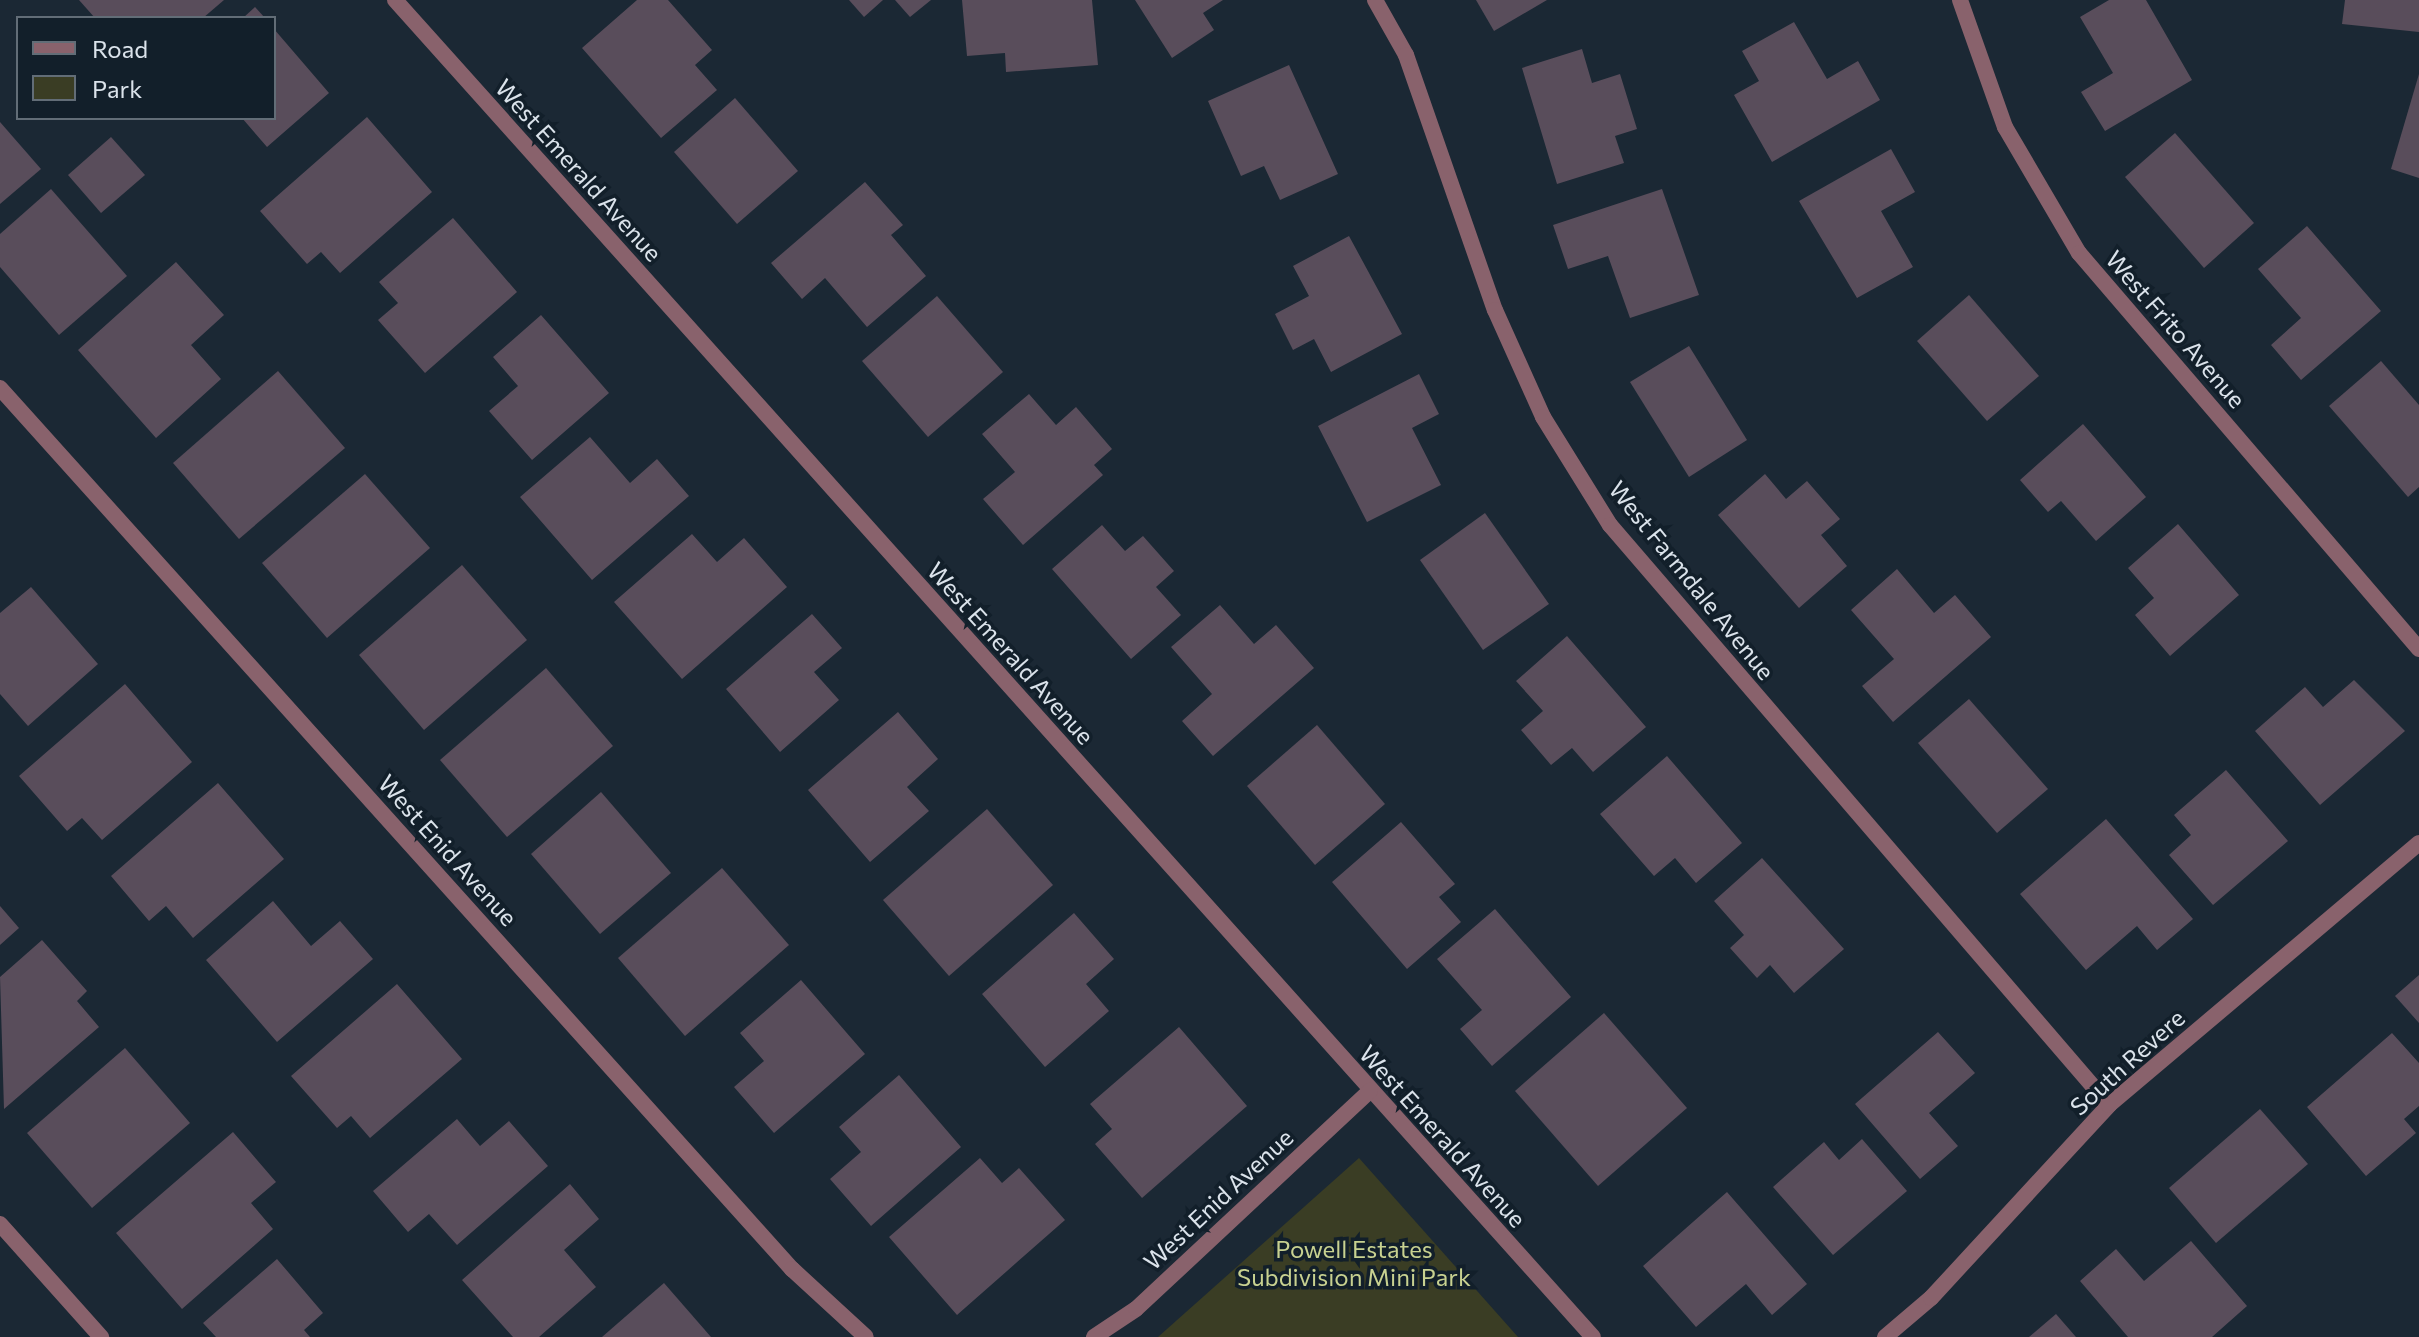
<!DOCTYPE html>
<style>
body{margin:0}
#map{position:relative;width:2419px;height:1337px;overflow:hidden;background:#1b2834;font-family:Commissioner,sans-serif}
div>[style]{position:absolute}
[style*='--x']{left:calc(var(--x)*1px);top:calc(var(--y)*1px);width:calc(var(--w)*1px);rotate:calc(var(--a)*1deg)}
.green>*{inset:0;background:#3a3d24}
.building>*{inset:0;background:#594d5b}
.street>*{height:16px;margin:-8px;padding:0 8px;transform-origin:8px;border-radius:8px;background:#89626c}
span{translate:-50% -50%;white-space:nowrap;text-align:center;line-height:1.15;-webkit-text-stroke:7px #121f2a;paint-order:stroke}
.street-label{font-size:24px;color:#dbe3eb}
.park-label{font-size:24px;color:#c8d190}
.legend{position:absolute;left:16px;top:16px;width:260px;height:104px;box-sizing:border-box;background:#121f2a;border:2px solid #626d77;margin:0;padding:10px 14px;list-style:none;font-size:24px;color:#dbe3eb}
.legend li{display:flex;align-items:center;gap:16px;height:40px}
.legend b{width:40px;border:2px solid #626d77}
</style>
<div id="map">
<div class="green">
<div style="clip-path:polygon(1359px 1158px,1518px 1337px,1158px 1337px)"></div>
</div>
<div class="building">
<div style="clip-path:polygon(79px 0,224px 0,203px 18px,95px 18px)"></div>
<div style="clip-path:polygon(637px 0,668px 0,712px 50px,695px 65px,717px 90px,661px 138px,582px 48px)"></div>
<div style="clip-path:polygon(849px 0,883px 0,864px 17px)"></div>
<div style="clip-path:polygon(895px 0,931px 0,910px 17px)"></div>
<div style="clip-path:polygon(962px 0,1092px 0,1098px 65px,1006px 72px,1005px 53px,967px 56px)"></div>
<div style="clip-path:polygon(1135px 0,1223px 0,1203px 13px,1214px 30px,1172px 58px)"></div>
<div style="clip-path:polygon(1476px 0,1547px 0,1494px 31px)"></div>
<div style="clip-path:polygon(2109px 0,2146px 0,2192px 80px,2105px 131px,2081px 92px,2113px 73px,2080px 17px)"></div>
<div style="clip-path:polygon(2345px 0,2419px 0,2419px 32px,2342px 24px)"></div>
<div style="clip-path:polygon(255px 7px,265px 18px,243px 18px)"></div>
<div style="clip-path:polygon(1794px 22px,1827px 79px,1858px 61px,1880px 100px,1772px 162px,1734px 95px,1759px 81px,1742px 51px)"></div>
<div style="clip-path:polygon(274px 29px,329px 93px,267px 147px,242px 118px,274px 118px)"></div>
<div style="clip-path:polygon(1582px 49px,1592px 83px,1620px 74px,1637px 129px,1615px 136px,1624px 163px,1557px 184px,1522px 68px)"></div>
<div style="clip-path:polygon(1289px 65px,1338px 174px,1280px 200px,1264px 166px,1241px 176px,1208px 101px)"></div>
<div style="clip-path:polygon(2419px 74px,2419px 178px,2391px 169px)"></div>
<div style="clip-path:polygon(735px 98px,798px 171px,737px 224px,674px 152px)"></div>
<div style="clip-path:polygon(367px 117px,432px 192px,340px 273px,321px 252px,307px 264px,260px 211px)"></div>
<div style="clip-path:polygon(0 122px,41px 169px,0 204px)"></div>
<div style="clip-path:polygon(2175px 133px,2254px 223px,2204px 268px,2125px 177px)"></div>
<div style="clip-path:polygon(111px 137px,145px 175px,101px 213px,68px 175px)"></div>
<div style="clip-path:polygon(1891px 149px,1915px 192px,1881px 211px,1913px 267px,1857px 298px,1799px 201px)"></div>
<div style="clip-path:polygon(865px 182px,903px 225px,891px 235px,926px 276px,867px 327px,825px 278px,802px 299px,771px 263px)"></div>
<div style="clip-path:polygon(51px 189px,127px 276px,59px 335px,0 267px,0 234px)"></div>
<div style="clip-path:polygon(1662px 189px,1699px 295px,1630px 318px,1608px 256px,1568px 269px,1553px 225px)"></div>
<div style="clip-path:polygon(453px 218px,517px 292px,425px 373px,378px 320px,398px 303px,379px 282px)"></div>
<div style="clip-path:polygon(2307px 226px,2381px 311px,2301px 380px,2271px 345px,2301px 318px,2258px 269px)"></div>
<div style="clip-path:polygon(1349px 236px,1402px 334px,1331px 372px,1314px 339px,1293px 350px,1275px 314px,1309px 296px,1293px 266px)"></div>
<div style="clip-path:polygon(176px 262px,224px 315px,191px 345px,221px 379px,156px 438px,78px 350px)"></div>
<div style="clip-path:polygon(1969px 295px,2039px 376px,1987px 421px,1917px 341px)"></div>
<div style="clip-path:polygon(937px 296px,1003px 372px,928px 437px,862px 361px)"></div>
<div style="clip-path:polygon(541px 315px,609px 393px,532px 460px,489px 411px,518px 386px,493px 357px)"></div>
<div style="clip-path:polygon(1689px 346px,1747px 440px,1689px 477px,1630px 382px)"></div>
<div style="clip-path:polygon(2381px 361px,2419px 405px,2419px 487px,2408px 497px,2329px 406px)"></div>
<div style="clip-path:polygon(278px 371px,345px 448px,239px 539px,173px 463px)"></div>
<div style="clip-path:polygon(1419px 374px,1439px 414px,1412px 428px,1441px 485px,1367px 522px,1318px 426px)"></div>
<div style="clip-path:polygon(1029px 394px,1056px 425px,1076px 407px,1112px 449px,1094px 465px,1103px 475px,1023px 545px,983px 499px,1015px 472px,982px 434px)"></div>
<div style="clip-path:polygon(2083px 424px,2146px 497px,2096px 541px,2061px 501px,2048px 512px,2020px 480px)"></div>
<div style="clip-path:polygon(590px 437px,630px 483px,657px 459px,689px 496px,592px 580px,520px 497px)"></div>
<div style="clip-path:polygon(365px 474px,430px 548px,327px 638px,262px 563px)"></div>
<div style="clip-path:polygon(1765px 474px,1786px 499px,1807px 481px,1840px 519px,1821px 535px,1847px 566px,1799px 608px,1718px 515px)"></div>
<div style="clip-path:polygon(1485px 513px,1549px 604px,1483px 650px,1420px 560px)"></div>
<div style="clip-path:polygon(2178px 524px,2239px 595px,2170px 656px,2135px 615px,2154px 598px,2128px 568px)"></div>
<div style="clip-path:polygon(1102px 525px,1125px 551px,1143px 536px,1174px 571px,1156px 587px,1181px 615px,1131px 659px,1052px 569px)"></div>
<div style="clip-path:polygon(692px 534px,717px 562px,744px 538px,787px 587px,682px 679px,614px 602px)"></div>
<div style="clip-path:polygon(462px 565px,527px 640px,424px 730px,359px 655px)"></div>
<div style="clip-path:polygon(1897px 569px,1934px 613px,1955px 595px,1991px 637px,1893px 722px,1862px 686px,1894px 659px,1851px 610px)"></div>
<div style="clip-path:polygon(31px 587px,98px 664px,28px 726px,0 694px,0 613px)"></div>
<div style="clip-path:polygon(1220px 605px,1254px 644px,1276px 625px,1314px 668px,1213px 756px,1182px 721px,1212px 694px,1171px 647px)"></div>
<div style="clip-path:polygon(812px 614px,842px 648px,814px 672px,839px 700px,780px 752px,726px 689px)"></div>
<div style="clip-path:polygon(1567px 636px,1646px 727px,1593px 772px,1572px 748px,1551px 765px,1521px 730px,1543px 711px,1516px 681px)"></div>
<div style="clip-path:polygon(546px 668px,613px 746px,507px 837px,440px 760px)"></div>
<div style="clip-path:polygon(2354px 680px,2405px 731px,2320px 805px,2255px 731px,2305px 687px,2323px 707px)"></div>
<div style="clip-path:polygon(125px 684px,192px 762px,102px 840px,82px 818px,67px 831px,19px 776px)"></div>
<div style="clip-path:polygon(1969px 699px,2048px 789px,1997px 833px,1918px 743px)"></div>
<div style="clip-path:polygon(898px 712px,938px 759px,907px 787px,929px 811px,870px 862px,808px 790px)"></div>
<div style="clip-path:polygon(1317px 725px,1385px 804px,1315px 865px,1247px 786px)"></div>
<div style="clip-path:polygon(1667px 756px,1742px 843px,1696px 883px,1675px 858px,1654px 876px,1600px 814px)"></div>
<div style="clip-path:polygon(2226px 770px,2288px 841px,2213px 905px,2169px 855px,2191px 835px,2174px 815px)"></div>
<div style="clip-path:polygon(218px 783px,284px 859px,193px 938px,166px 906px,149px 921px,111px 876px)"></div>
<div style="clip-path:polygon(601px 792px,671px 873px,600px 934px,531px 854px)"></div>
<div style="clip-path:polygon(987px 809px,1053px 885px,949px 976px,883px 900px)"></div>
<div style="clip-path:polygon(2106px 819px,2193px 919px,2157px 950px,2137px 926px,2086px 970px,2020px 894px)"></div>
<div style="clip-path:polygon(1401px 822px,1455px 884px,1439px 897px,1461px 922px,1407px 969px,1332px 882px)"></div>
<div style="clip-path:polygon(1762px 858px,1844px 949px,1794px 993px,1770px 965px,1757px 978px,1730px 948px,1744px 935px,1714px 901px)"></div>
<div style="clip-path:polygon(722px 868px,789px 945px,685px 1036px,618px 958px)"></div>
<div style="clip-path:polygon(273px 901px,311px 946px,340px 921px,373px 959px,277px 1042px,206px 960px)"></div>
<div style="clip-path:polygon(0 906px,19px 928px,0 945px)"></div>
<div style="clip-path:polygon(1495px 909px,1571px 997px,1492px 1066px,1460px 1029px,1482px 1010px,1437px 959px)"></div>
<div style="clip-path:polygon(1074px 913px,1114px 959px,1086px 984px,1109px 1011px,1045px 1067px,982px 994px)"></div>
<div style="clip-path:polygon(42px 940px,87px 991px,77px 1001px,99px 1027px,4px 1109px,0 977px)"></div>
<div style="clip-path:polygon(2419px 975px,2419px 1023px,2395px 996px)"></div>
<div style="clip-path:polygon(801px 980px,865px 1054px,774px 1133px,734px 1087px,764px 1061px,740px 1033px)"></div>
<div style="clip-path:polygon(397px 984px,462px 1059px,370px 1138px,351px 1116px,337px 1128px,291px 1076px)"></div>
<div style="clip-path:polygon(1604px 1013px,1687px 1108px,1598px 1186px,1515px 1091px)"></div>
<div style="clip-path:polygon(1179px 1027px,1247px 1106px,1142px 1198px,1095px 1144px,1112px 1129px,1090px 1104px)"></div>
<div style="clip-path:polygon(1938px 1032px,1975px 1073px,1929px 1113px,1958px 1146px,1920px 1179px,1855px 1104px)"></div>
<div style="clip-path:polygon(2392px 1033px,2419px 1063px,2419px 1106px,2404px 1119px,2416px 1133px,2366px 1176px,2307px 1107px)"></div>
<div style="clip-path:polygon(125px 1048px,190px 1123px,92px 1208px,27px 1133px)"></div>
<div style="clip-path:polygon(899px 1075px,961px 1147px,871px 1226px,830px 1179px,861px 1152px,839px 1127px)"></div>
<div style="clip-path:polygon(2260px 1109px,2308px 1164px,2216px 1243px,2169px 1188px)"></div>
<div style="clip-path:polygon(457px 1119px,480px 1146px,509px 1121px,548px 1166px,457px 1245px,429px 1214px,408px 1232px,373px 1191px)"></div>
<div style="clip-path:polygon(233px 1132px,276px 1182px,251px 1203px,273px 1229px,182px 1309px,116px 1233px)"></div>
<div style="clip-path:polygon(1862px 1139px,1907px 1191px,1833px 1255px,1773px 1187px,1824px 1142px,1839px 1160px)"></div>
<div style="clip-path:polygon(980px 1158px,1002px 1183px,1019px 1168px,1065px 1220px,957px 1315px,889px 1237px)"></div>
<div style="clip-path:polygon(570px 1184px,599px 1219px,564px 1250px,596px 1287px,539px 1337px,513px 1337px,462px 1280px)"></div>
<div style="clip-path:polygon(1727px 1192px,1807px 1284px,1772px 1315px,1746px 1284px,1696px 1327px,1643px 1266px)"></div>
<div style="clip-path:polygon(2191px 1241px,2247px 1306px,2212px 1337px,2128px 1337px,2080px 1281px,2116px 1249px,2144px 1281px)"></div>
<div style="clip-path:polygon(277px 1259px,323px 1313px,304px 1330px,310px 1337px,216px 1337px,203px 1323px)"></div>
<div style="clip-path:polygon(664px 1283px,711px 1337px,602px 1337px)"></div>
<div style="clip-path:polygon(2056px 1314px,2076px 1337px,2029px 1337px)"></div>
</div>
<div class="street">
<div style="--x:395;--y:0;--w:1795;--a:48.14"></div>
<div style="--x:1375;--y:0;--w:63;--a:60.6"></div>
<div style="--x:1406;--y:55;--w:270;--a:70.8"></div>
<div style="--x:1495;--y:310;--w:117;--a:65.8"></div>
<div style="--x:1543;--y:417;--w:127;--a:58.2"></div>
<div style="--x:1610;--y:525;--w:765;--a:49.29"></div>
<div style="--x:1960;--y:0;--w:135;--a:70.5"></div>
<div style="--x:2005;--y:127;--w:146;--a:59.6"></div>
<div style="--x:2079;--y:253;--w:522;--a:49.35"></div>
<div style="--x:0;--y:388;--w:1185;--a:48.05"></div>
<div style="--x:792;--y:1269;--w:100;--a:42.6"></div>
<div style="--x:0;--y:1224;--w:152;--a:48.2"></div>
<div style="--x:1094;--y:1337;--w:50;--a:-33.7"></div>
<div style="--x:1136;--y:1309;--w:320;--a:-43"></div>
<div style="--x:1885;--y:1337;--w:60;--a:-40.3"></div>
<div style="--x:1931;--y:1298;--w:263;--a:-47.3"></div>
<div style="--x:2109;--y:1105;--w:406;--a:-40.2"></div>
</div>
<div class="street-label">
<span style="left:579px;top:170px;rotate:48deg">West Emerald Avenue</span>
<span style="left:2176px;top:329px;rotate:49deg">West Frito Avenue</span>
<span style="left:1692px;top:580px;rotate:51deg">West Farmdale Avenue</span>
<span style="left:1011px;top:653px;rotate:48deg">West Emerald Avenue</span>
<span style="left:448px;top:850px;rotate:48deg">West Enid Avenue</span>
<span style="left:2127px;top:1062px;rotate:-42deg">South Revere</span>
<span style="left:1443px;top:1136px;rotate:48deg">West Emerald Avenue</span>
<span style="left:1218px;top:1199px;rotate:-43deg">West Enid Avenue</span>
</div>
<div class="park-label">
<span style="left:1354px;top:1263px">Powell Estates<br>Subdivision Mini Park</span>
</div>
<ul class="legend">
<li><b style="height:10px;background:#89626c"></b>Road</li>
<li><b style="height:22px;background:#3a3d24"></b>Park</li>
</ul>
</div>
